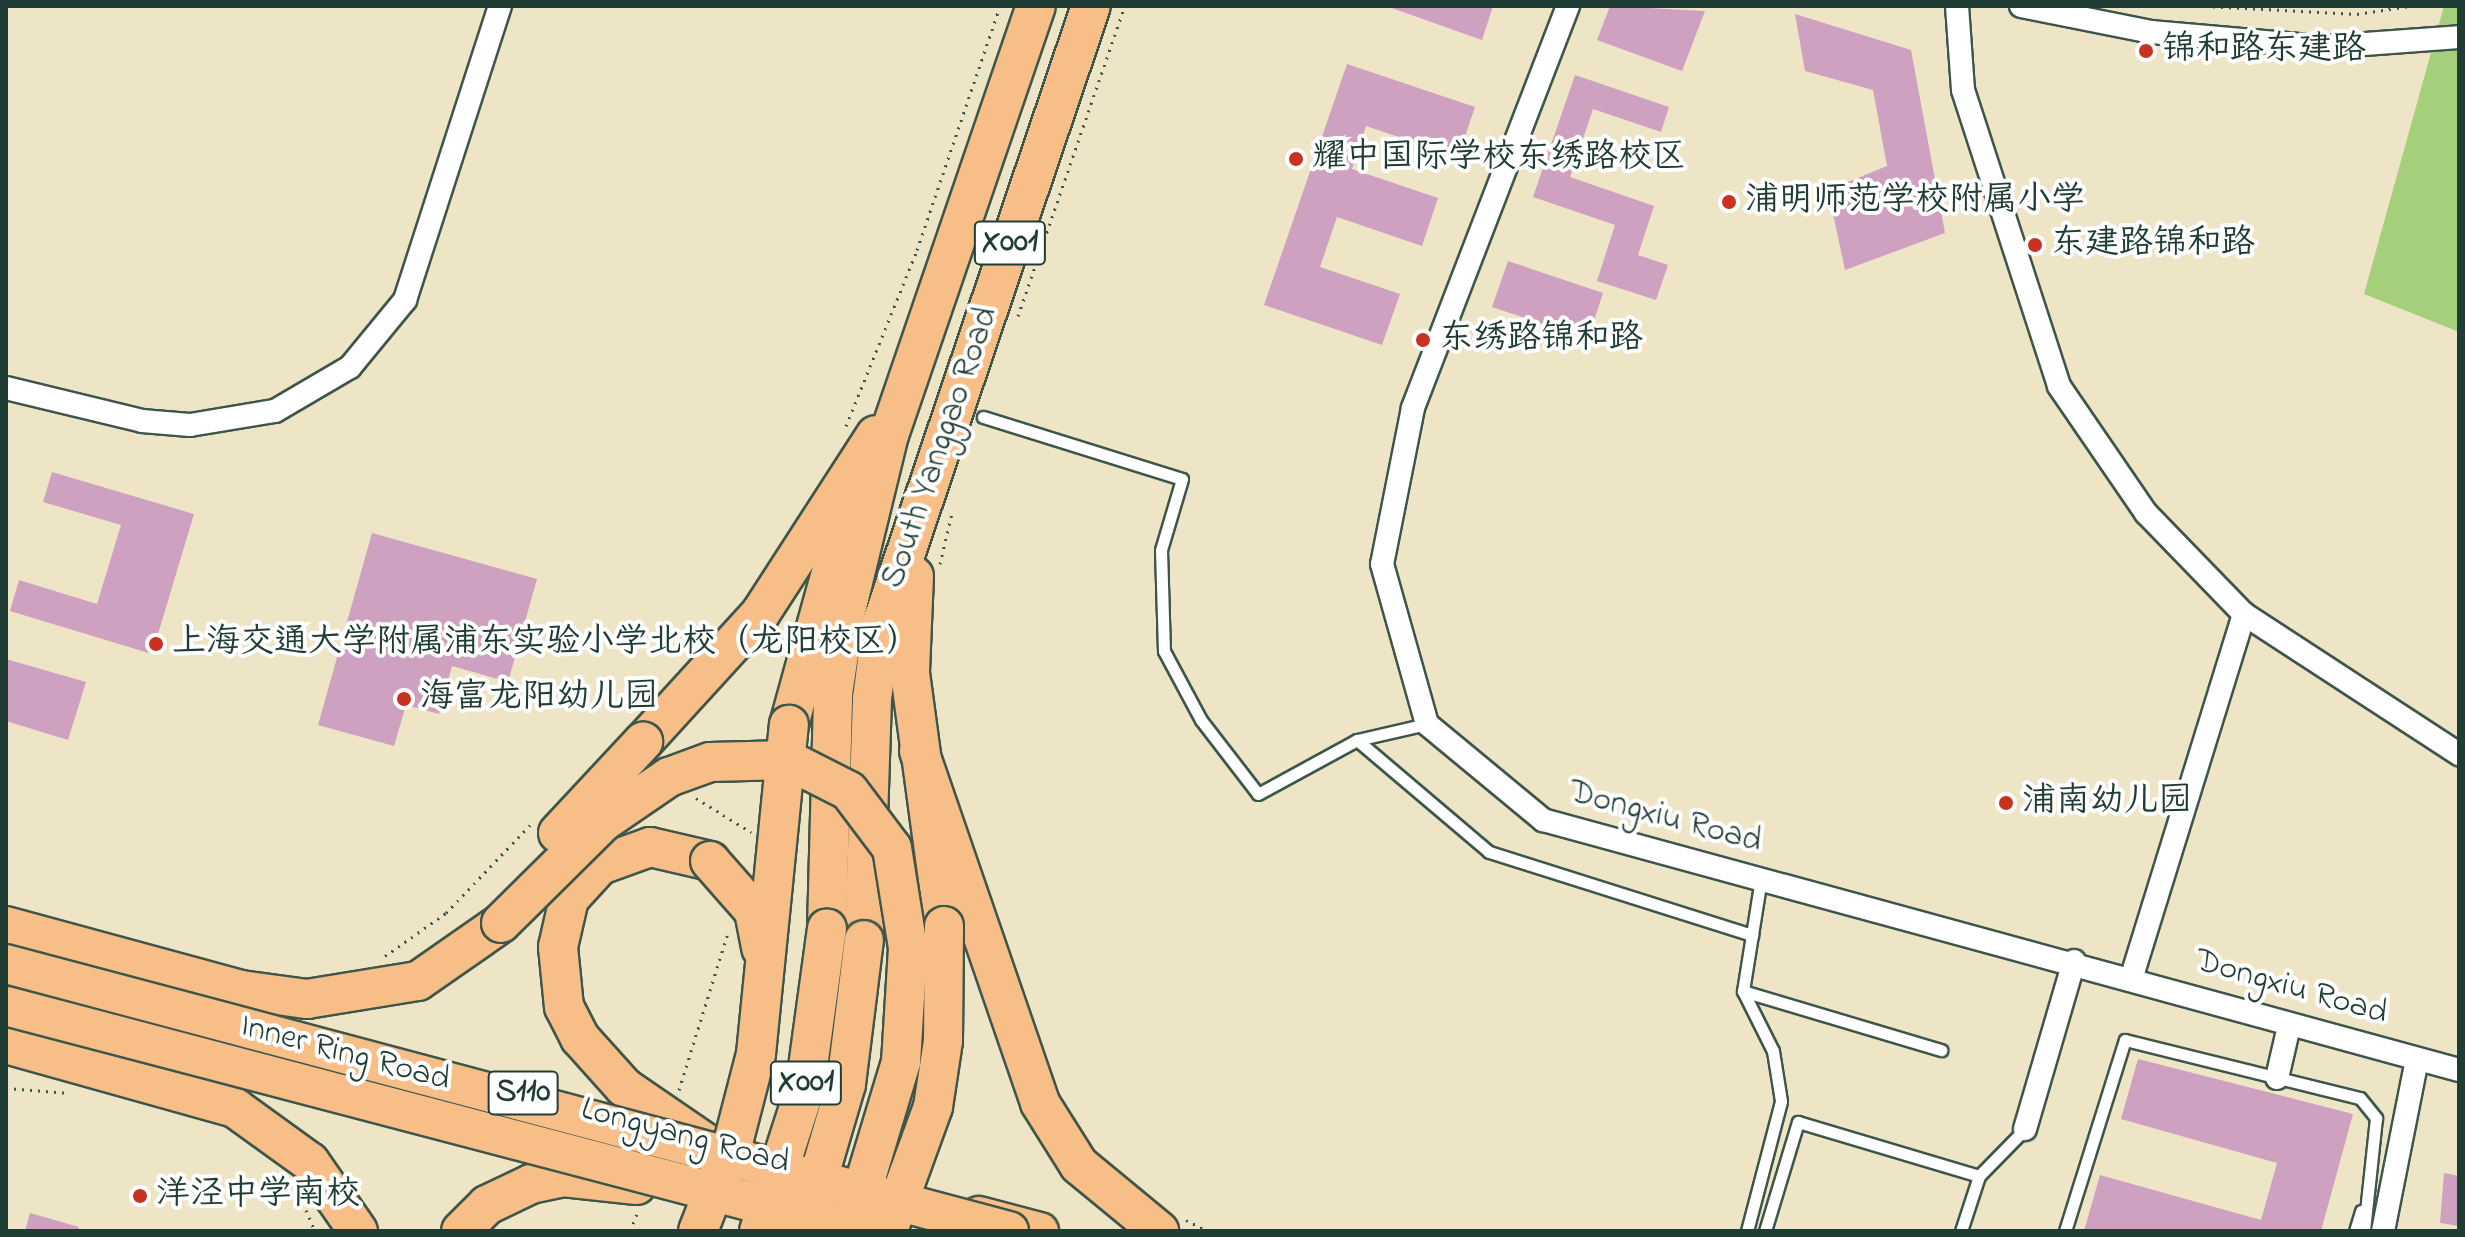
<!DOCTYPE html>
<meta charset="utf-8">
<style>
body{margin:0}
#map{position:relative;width:2465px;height:1237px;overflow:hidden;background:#eee4c6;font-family:"Indie Flower","LXGW WenKai TC",sans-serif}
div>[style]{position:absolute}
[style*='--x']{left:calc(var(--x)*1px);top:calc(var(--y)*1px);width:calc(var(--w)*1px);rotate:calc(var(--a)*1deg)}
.green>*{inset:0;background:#a6cf7b}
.building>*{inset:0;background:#cea1c0}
.path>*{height:3px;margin-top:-1.5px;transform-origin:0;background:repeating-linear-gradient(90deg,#3e564a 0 2px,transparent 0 8px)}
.roads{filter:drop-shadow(2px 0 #3e564a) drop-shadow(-2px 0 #3e564a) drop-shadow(0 2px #3e564a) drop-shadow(0 -2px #3e564a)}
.service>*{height:11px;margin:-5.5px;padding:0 5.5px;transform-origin:5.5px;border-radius:5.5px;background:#fff}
.minor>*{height:22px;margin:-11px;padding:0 11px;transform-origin:11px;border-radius:11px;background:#fff}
.primary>*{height:36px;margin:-18px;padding:0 18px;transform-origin:18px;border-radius:18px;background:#f7be88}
.trunk>*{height:38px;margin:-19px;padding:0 19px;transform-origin:19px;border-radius:19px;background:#f7be88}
.bridges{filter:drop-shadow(2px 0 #3e564a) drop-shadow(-2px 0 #3e564a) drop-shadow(0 2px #3e564a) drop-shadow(0 -2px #3e564a)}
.trunk-bridge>*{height:38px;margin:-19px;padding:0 19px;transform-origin:19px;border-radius:19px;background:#f7be88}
.dots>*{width:22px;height:22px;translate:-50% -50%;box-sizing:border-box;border:4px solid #fff;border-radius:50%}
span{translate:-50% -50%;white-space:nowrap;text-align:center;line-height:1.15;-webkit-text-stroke:8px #fff;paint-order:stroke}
.shield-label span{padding:2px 6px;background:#fff;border:2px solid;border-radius:6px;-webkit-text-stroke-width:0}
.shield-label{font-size:32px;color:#1f3d34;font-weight:700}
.poi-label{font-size:34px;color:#1f3d34}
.left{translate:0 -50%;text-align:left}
.street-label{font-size:34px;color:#1f3d34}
.frame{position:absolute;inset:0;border:8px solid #1f3d34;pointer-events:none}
</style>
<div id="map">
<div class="green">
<div style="clip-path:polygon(2444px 6px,2459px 6px,2459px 332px,2364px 294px)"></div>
</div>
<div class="building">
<div style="clip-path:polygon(1386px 6px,1493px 6px,1482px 40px)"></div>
<div style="clip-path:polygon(1610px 6px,1705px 11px,1682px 71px,1597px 40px)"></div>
<div style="clip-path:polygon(1795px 14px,1911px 50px,1945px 233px,1845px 270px,1828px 190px,1887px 166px,1873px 90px,1805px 71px)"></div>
<div style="clip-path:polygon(1347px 64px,1475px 107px,1458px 157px,1366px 126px,1352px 169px,1438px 198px,1422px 246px,1337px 217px,1320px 267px,1400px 294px,1382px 345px,1264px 305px)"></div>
<div style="clip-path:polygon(1575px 75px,1669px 107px,1661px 132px,1593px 109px,1570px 177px,1654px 206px,1638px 255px,1668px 265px,1656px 300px,1597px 281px,1615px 225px,1533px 197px)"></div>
<div style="clip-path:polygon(1508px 261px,1603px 293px,1588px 339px,1492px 307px)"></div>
<div style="clip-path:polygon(52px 472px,194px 514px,152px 654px,10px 611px,19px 580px,97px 604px,121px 525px,43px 502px)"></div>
<div style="clip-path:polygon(372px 533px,537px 579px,508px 682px,452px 666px,439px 714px,406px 705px,394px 746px,318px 725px)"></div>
<div style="clip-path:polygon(6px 659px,86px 682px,68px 740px,6px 721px)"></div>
<div style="clip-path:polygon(2138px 1059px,2353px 1114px,2321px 1231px,2084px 1231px,2100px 1175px,2261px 1220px,2277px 1163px,2121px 1119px)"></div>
<div style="clip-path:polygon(2444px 1173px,2459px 1176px,2459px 1226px,2440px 1223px)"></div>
<div style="clip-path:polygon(30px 1213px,79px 1227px,78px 1231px,25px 1231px)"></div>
</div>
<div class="path">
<div style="--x:2205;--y:6;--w:152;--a:3"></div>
<div style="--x:2357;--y:14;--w:53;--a:-8.7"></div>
<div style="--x:1018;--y:316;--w:328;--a:-71"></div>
<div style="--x:846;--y:426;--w:190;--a:-68"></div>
<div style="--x:917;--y:250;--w:258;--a:-71.2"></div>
<div style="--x:940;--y:564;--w:52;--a:-76.8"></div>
<div style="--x:696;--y:798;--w:65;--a:31.7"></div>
<div style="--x:385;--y:956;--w:75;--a:-35.2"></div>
<div style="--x:446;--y:913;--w:122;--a:-46.3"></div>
<div style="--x:6;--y:1088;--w:64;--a:4.5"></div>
<div style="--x:679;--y:1090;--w:164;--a:-72.7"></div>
<div style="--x:306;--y:1210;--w:23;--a:67"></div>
<div style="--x:1186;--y:1220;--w:25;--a:27"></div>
<div style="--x:630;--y:1231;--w:18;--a:-68"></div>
</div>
<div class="roads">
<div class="service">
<div style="--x:983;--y:417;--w:208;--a:17.3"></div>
<div style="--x:1182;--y:479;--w:74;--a:106.5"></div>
<div style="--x:1161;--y:550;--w:101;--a:88.3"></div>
<div style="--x:1164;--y:651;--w:78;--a:61.8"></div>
<div style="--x:1201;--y:720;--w:93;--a:52.4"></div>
<div style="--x:1258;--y:794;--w:113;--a:-28.6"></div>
<div style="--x:1357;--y:740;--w:72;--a:-12.9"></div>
<div style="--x:1357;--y:740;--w:173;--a:40.3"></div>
<div style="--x:1489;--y:852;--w:276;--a:17.5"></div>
<div style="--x:1743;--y:991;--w:207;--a:16.6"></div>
<div style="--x:1979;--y:1176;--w:66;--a:-45.6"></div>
<div style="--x:1747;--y:1231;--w:134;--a:-75.3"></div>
<div style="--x:1781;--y:1101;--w:51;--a:-99.1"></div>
<div style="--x:1773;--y:1051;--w:67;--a:-116.6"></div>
<div style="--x:1743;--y:991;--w:114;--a:-80.9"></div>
<div style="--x:1765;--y:1231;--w:114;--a:-73.2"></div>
<div style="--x:1798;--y:1122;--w:189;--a:16.6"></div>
<div style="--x:1979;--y:1176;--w:58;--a:108.1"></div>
<div style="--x:2065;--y:1231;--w:200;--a:-72.6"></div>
<div style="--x:2125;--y:1040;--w:242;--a:13.9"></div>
<div style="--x:2360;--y:1098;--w:26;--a:51"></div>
<div style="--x:2376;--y:1118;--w:114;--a:96.1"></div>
<div style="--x:2355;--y:1231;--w:21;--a:-73"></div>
</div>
<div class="minor">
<div style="--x:1568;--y:6;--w:431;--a:111.1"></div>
<div style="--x:1413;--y:408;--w:159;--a:101.2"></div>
<div style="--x:1382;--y:564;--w:166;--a:74.3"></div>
<div style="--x:1427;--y:724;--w:151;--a:39.6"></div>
<div style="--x:1543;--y:820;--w:950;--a:15.27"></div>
<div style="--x:1957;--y:6;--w:84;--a:85.9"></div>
<div style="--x:1963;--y:90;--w:311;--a:72"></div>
<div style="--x:2059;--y:386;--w:154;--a:55.6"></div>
<div style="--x:2146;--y:513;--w:141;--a:45.9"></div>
<div style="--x:2244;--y:614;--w:257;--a:33.1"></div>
<div style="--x:2021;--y:6;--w:133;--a:11.3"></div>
<div style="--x:2151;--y:32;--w:174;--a:5"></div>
<div style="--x:2324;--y:47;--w:135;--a:-4.2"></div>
<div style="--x:6;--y:388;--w:140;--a:13.6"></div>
<div style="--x:142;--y:421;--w:48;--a:4.8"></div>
<div style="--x:190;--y:425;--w:86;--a:-9.4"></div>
<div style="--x:275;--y:411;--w:87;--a:-30.4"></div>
<div style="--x:350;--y:367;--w:87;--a:-50.6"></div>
<div style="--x:405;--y:300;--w:309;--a:-72.1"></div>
<div style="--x:2132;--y:976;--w:379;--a:-72.8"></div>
<div style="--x:2277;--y:1078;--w:53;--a:-77"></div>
<div style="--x:2025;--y:1129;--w:175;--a:-73.7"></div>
<div style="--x:2383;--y:1231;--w:175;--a:-78.8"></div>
</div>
<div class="primary">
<div style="--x:979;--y:1215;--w:63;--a:14.7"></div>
</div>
<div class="trunk">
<div style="--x:914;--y:576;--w:97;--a:92.4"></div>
<div style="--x:910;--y:673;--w:255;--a:82.3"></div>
<div style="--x:789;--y:725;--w:215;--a:-74.6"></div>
<div style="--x:643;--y:742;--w:173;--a:-47.6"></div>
<div style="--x:760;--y:614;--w:213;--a:-57.1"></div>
<div style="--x:919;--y:751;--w:372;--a:71"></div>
<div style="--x:1040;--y:1103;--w:73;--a:57.8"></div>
<div style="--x:1079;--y:1165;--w:104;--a:39.5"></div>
<div style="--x:6;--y:926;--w:244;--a:15.2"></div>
<div style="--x:241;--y:990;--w:67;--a:7.8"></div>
<div style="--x:307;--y:999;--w:112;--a:-9.2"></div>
<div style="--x:418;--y:981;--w:101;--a:-34.9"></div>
<div style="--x:827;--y:929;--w:235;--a:-88.5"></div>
<div style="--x:833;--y:694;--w:80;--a:-81.4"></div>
<div style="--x:845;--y:615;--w:185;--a:-76.3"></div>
<div style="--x:889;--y:435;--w:453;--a:-71.1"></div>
<div style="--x:864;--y:940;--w:241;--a:-88.1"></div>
<div style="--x:872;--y:699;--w:77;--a:-82.5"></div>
<div style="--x:882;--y:623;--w:651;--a:-71.29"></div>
<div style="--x:6;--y:1044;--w:238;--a:15.6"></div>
<div style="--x:235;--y:1108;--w:92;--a:35.8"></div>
<div style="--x:310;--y:1162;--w:84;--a:55.2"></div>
<div style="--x:704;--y:1142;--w:97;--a:-145.5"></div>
<div style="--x:624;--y:1087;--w:66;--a:-131.9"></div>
<div style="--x:580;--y:1038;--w:35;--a:-117"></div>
<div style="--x:564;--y:1007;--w:60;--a:-95.7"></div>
<div style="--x:558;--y:947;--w:49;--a:-77.1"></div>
<div style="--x:569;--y:899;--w:46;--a:-47.6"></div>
<div style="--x:600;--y:865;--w:53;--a:-19.8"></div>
<div style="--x:650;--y:847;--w:62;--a:13.1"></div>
<div style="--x:461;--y:1231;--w:37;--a:-45"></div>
<div style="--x:487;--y:1205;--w:49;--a:-25.5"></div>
<div style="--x:531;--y:1184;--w:33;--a:-12"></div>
<div style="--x:563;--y:1177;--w:74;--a:6.2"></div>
</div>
</div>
<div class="bridges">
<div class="trunk-bridge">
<div style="--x:558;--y:833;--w:125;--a:-47"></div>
<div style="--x:710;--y:861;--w:67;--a:48.7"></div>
<div style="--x:754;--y:911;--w:38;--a:79"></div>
<div style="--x:501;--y:923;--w:144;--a:-44.7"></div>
<div style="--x:603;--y:822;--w:80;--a:-34.3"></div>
<div style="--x:669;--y:777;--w:44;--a:-20.1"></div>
<div style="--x:710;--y:762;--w:78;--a:-1.5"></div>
<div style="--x:788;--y:760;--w:68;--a:26.9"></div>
<div style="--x:849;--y:791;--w:71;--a:53"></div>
<div style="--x:892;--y:848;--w:101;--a:80.9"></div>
<div style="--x:908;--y:948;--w:114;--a:93.5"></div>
<div style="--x:901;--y:1062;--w:159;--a:106.8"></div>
<div style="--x:6;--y:964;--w:1038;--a:14.91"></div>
<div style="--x:6;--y:1006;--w:886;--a:14.71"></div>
<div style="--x:811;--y:1203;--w:124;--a:-73.6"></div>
<div style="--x:846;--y:1084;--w:145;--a:-82.9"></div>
<div style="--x:890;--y:1225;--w:126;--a:-70"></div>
<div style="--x:933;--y:1107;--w:67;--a:-81.4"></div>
<div style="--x:943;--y:1041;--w:115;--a:-89.5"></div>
<div style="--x:698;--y:1231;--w:99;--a:-68.6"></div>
<div style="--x:734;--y:1139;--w:88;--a:-75.5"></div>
<div style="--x:756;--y:1054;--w:331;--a:-84.3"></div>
<div style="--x:759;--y:1231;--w:149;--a:-72.1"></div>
<div style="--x:805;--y:1089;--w:162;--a:-82.2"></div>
</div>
</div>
<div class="dots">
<div style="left:2146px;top:51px;background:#c8321e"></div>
<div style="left:1296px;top:159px;background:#c8321e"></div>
<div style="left:1729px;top:202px;background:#c8321e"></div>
<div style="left:2035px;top:245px;background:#c8321e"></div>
<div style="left:1423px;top:340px;background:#c8321e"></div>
<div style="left:156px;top:644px;background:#c8321e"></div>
<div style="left:404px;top:699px;background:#c8321e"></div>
<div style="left:2006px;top:803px;background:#c8321e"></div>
<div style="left:140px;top:1196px;background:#c8321e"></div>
</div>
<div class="shield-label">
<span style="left:1010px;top:243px">X001</span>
<span style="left:806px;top:1083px">X001</span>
<span style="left:523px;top:1093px">S110</span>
</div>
<div class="poi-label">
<span class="left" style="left:2162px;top:51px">锦和路东建路</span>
<span class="left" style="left:1312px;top:159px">耀中国际学校东绣路校区</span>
<span class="left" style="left:1745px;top:202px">浦明师范学校附属小学</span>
<span class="left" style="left:2051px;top:245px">东建路锦和路</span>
<span class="left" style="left:1439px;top:340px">东绣路锦和路</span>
<span class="left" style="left:172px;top:644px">上海交通大学附属浦东实验小学北校（龙阳校区）</span>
<span class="left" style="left:420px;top:699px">海富龙阳幼儿园</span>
<span class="left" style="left:2022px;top:803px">浦南幼儿园</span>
<span class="left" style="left:156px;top:1196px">洋泾中学南校</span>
</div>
<div class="street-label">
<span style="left:941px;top:448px;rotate:-71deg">South Yanggao Road</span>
<span style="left:1665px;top:818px;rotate:15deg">Dongxiu Road</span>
<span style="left:2291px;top:988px;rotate:16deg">Dongxiu Road</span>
<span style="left:345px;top:1054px;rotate:15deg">Inner Ring Road</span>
<span style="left:685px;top:1137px;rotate:15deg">Longyang Road</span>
</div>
<div class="frame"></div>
</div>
